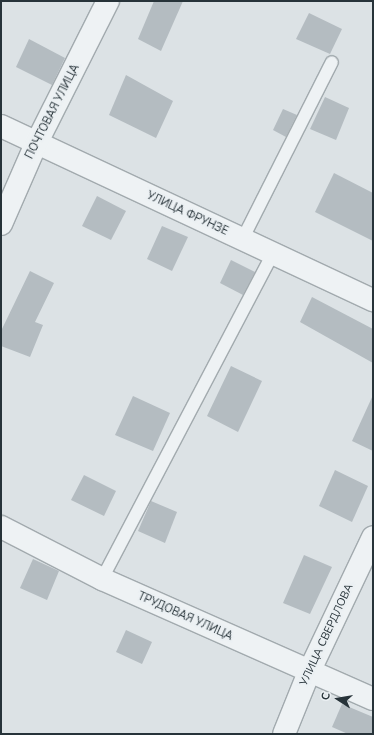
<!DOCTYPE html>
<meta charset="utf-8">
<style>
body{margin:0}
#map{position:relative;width:374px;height:735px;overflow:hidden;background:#dce2e5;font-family:"Nunito Sans",sans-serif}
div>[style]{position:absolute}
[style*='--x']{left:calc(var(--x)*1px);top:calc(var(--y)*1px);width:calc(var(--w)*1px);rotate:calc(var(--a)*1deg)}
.building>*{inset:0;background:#b4bcc1}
.roads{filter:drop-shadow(1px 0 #a2aaae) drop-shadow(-1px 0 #a2aaae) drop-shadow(0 1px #a2aaae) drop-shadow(0 -1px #a2aaae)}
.service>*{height:12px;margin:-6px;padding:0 6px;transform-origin:6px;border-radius:6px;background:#eef2f4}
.minor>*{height:22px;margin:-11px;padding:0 11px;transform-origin:11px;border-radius:11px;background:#eef2f4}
.tertiary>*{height:22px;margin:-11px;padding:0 11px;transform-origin:11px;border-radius:11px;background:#eef2f4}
span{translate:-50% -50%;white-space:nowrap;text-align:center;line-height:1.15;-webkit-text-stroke:4px #ebf0f3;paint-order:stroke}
.street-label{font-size:11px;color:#273339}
.frame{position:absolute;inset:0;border:2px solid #273339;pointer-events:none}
.north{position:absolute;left:318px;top:679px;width:40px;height:40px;-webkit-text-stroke:3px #ebf0f3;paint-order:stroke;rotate:282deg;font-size:11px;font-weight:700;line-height:16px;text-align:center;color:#273339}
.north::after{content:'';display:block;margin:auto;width:14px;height:18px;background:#273339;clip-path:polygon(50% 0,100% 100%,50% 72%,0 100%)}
</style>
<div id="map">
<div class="building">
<div style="clip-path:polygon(154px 1px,183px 1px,161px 51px,138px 39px)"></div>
<div style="clip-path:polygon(309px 13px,342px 29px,330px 54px,296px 39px)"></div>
<div style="clip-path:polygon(29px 39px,65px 58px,52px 85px,16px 67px)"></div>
<div style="clip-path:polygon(126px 75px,173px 101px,156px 138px,109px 115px)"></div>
<div style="clip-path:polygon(325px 97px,349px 108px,336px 140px,310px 129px)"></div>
<div style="clip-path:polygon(283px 109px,297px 115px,286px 137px,273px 130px)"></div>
<div style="clip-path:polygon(334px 173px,373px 193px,373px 241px,315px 212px)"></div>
<div style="clip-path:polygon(97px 196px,126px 211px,111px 240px,82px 226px)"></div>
<div style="clip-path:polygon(162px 226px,188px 237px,172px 271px,147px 259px)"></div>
<div style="clip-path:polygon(231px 260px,255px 272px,243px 295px,220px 283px)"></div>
<div style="clip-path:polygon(30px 271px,54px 283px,35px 322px,43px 325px,30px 357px,1px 346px,1px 331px)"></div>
<div style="clip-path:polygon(312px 297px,373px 329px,373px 363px,300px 322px)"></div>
<div style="clip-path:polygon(231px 366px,262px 381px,238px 432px,207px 416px)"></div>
<div style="clip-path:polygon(373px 395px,373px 451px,352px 441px)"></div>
<div style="clip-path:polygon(133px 396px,170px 413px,153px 451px,115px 435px)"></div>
<div style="clip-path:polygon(335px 470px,368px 486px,352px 522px,319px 506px)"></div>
<div style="clip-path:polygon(84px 475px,116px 491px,104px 516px,71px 500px)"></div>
<div style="clip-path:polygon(151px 501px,177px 512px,165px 543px,138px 531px)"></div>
<div style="clip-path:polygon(304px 555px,332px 567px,310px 614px,283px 603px)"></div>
<div style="clip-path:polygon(33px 559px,59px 571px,47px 600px,20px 588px)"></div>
<div style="clip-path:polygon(126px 630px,152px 642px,142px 664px,116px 652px)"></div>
<div style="clip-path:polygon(342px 704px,373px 717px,373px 734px,348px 734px,332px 727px)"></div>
</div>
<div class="roads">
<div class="service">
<div style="--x:242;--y:240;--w:199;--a:-63.2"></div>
<div style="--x:102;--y:579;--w:366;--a:-62.3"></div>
</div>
<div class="minor">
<div style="--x:1;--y:126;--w:411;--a:25.1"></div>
<div style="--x:1;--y:224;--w:87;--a:-66.4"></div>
<div style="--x:36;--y:144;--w:160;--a:-63.3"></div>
<div style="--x:1;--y:527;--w:114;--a:27.2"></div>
<div style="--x:102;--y:579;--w:296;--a:23.9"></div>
</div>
<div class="tertiary">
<div style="--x:284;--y:734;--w:67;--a:-68"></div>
<div style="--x:309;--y:672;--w:149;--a:-64.6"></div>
</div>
</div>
<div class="street-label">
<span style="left:53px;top:112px;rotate:-63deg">ПОЧТОВАЯ УЛИЦА</span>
<span style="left:187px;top:214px;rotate:25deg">УЛИЦА ФРУНЗЕ</span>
<span style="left:185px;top:617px;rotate:24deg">ТРУДОВАЯ УЛИЦА</span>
<span style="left:327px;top:635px;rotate:-65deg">УЛИЦА СВЕРДЛОВА</span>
</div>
<div class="frame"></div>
<div class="north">С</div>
</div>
